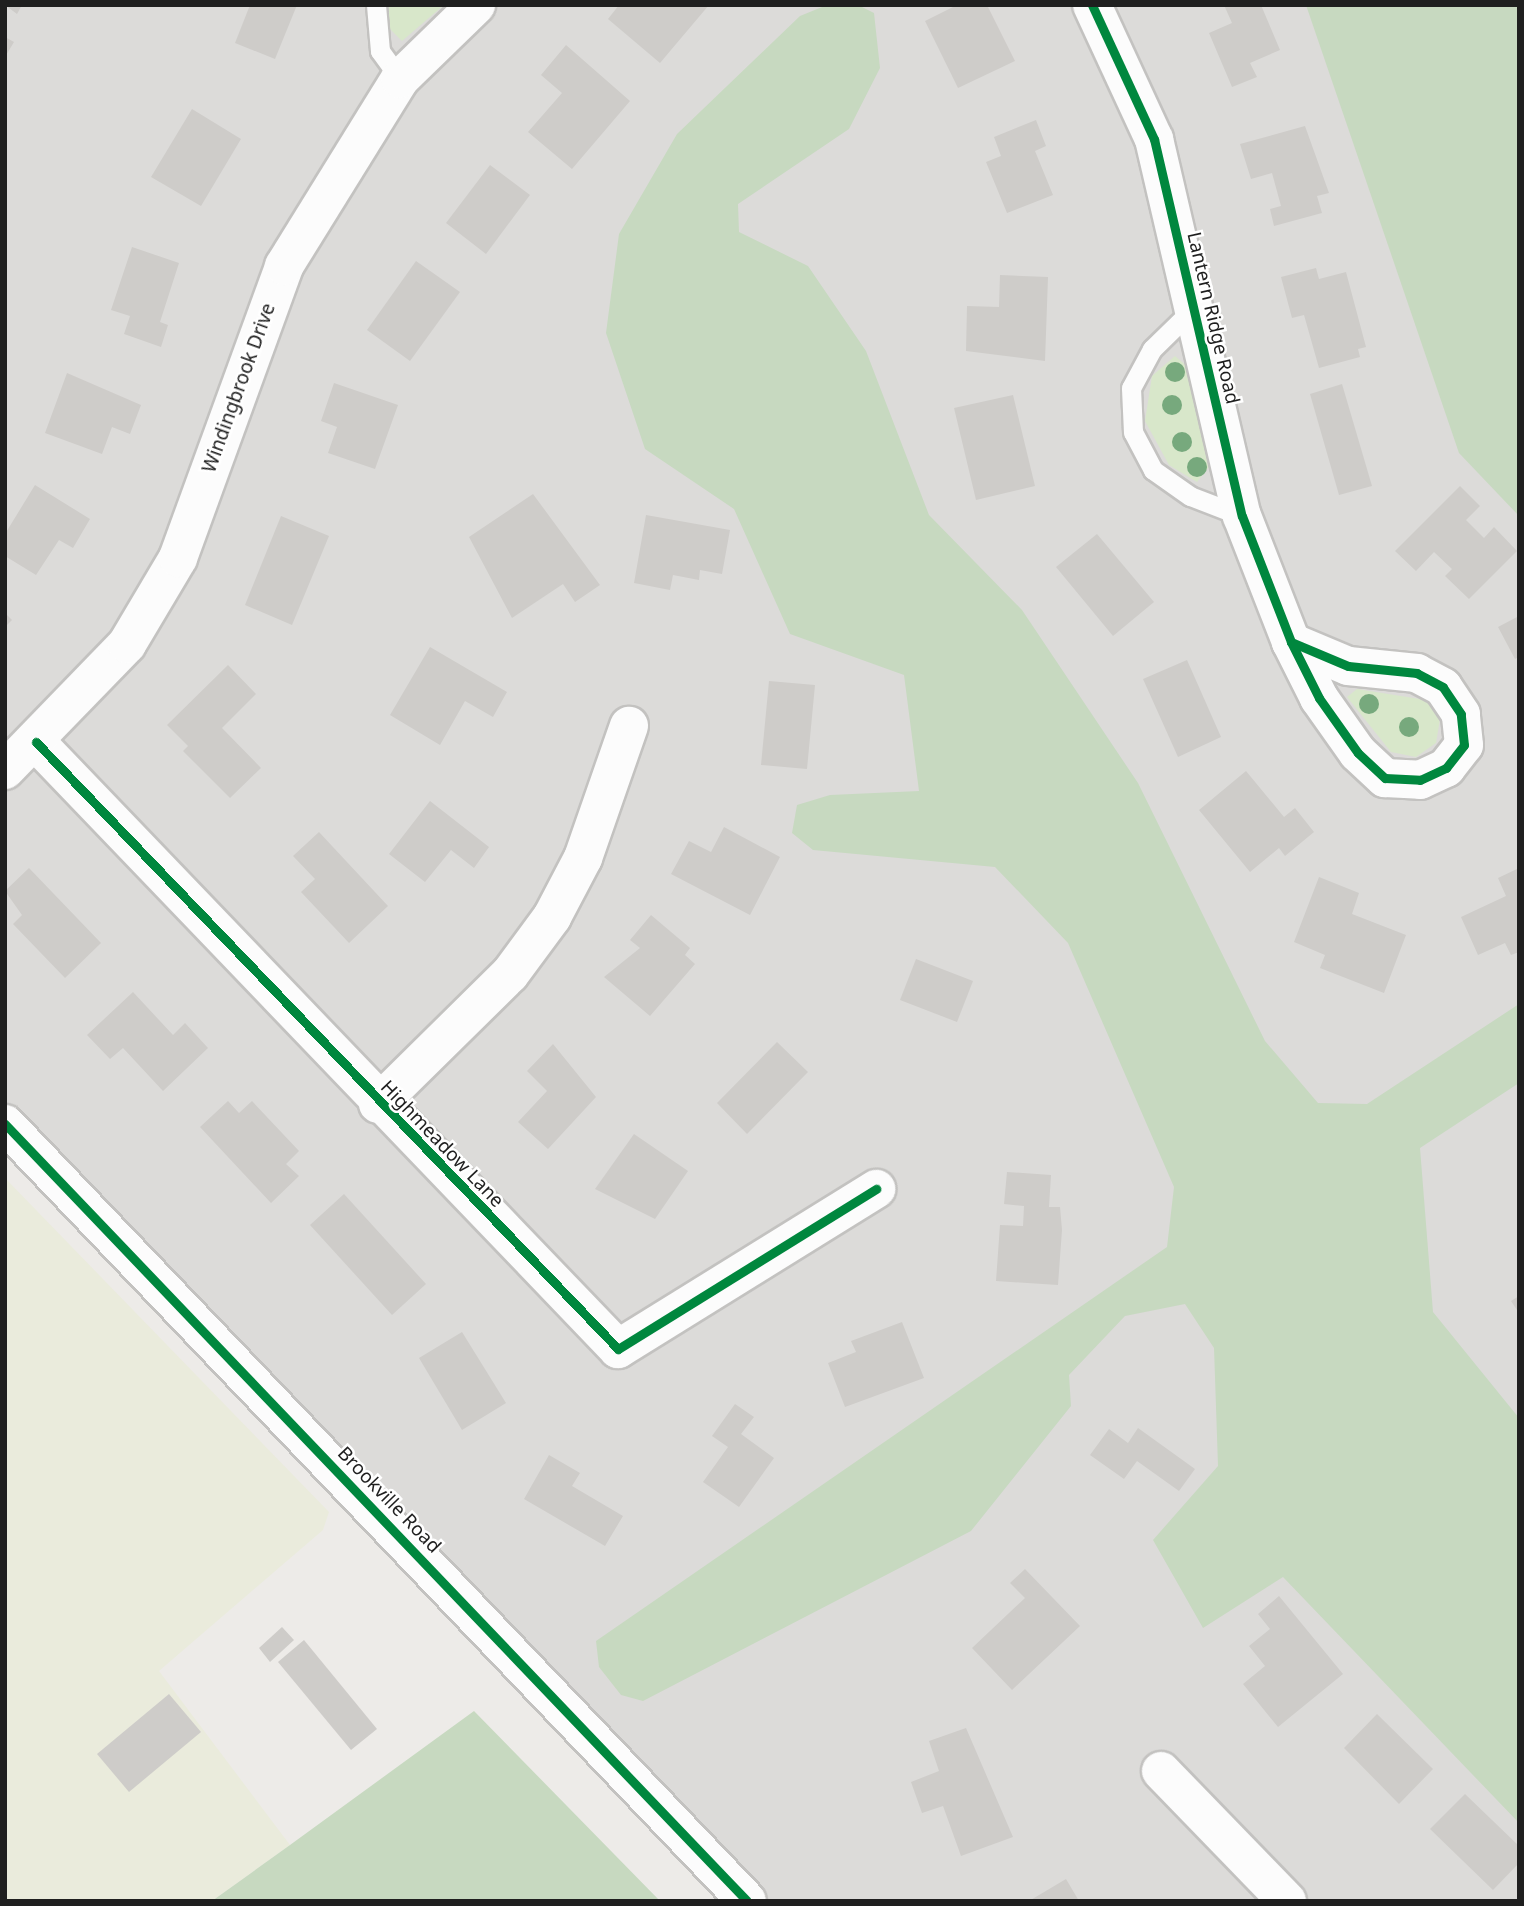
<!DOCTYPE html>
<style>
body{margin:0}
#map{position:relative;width:1524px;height:1906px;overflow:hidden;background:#edebe8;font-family:"Noto Sans",sans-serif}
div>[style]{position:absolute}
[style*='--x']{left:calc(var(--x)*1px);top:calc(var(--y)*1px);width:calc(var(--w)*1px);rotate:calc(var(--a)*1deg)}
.residential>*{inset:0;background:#dcdbd9}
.farmland>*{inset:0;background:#eaebdc}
.grass>*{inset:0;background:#d8e7ca}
.forest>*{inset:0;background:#c7d9c0}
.building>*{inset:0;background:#ceccc9}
.roads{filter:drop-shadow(2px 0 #c3c2c0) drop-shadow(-2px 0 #c3c2c0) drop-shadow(0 2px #c3c2c0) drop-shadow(0 -2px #c3c2c0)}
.service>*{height:19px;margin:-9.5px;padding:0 9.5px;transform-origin:9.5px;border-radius:9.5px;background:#fcfcfc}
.minor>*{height:38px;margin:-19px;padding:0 19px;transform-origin:19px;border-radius:19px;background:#fcfcfc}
.tertiary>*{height:38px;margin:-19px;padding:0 19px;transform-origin:19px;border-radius:19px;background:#fcfcfc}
.cycleway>*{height:9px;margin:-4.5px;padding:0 4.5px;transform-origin:4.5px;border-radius:4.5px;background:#00873e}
.trees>*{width:20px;height:20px;margin:-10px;border-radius:50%;background:#77a97d}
span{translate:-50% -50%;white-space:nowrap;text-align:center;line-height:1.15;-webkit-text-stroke:5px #fff;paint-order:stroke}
.street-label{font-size:19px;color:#1f1f1f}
.frame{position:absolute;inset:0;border:7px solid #1f1f1f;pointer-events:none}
</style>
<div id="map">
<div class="residential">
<div style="clip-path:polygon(5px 5px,1519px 5px,1519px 1901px,761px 1901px,5px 1106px)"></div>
</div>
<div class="farmland">
<div style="clip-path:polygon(5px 1178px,329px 1512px,323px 1530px,159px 1671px,290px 1845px,212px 1901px,5px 1901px)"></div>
</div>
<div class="grass">
<div style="clip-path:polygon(389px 5px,444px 5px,402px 41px,387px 26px)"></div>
<div style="clip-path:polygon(1175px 356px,1189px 368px,1212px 463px,1197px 482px,1169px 465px,1145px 421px,1152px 376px)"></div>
<div style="clip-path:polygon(1357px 689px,1426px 700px,1440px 719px,1436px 743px,1416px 757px,1391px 752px,1347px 697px)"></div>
</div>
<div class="forest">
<div style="clip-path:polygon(827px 5px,858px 5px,874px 13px,880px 68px,849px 129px,738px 204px,739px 232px,808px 266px,866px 351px,929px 515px,1022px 610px,1138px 783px,1265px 1041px,1318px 1103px,1367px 1104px,1519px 1004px,1519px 1083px,1420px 1148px,1433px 1312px,1519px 1418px,1519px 1823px,1283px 1577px,1203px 1628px,1153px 1540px,1218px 1466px,1214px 1348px,1185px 1304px,1125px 1316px,1069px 1375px,1071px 1406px,971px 1531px,643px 1701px,621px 1695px,599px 1667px,596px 1641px,1167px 1247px,1174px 1187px,1068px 943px,995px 867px,813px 850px,792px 833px,797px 805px,830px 795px,919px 791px,904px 675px,790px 634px,734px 509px,645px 449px,606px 333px,619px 234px,677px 134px,800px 16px)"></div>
<div style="clip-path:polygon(1306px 5px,1519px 5px,1519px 516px,1459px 453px)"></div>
<div style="clip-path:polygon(474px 1711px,660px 1901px,212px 1901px,290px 1845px)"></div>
</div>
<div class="building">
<div style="clip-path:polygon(5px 5px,22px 5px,17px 14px)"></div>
<div style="clip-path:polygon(250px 5px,297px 5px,275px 59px,235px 43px)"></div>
<div style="clip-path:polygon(619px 5px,653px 6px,709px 5px,660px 63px,608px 19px)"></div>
<div style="clip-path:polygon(957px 5px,987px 5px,1015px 61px,958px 88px,925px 21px)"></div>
<div style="clip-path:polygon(1224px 5px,1261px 5px,1280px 50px,1250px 63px,1257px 77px,1232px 87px,1209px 33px,1232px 23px)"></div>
<div style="clip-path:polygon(5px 37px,14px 42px,5px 57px)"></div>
<div style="clip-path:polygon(566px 45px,630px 101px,572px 169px,528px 132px,562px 93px,541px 75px)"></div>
<div style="clip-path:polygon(192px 109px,241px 139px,201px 206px,151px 177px)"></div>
<div style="clip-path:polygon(1036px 120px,1046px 146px,1035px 151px,1053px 195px,1007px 213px,986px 162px,1001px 156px,994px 137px)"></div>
<div style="clip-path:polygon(1305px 126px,1329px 193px,1317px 196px,1322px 213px,1274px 226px,1270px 209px,1281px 206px,1272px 173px,1251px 179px,1240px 144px)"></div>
<div style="clip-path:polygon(490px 165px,530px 195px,486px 254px,446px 223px)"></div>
<div style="clip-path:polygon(132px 247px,179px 263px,160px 322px,168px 325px,161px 347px,124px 334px,130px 316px,111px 310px)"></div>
<div style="clip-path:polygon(416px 261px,460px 292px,410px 361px,367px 330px)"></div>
<div style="clip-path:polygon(1316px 268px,1319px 279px,1346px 272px,1366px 347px,1358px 349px,1360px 357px,1319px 368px,1304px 315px,1292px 318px,1281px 277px)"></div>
<div style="clip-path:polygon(1000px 275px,1048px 277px,1045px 361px,966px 351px,967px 306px,999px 307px)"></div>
<div style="clip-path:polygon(67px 373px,141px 405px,130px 434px,112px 427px,102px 454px,45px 433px)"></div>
<div style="clip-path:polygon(334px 383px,398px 405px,375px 469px,328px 453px,337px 427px,321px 421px)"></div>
<div style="clip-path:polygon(1342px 384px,1372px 486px,1339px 495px,1310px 394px)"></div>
<div style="clip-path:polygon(1013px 395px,1035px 486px,976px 500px,954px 408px)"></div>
<div style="clip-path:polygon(35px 485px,90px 519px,73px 548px,59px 540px,36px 575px,5px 556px,5px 534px)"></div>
<div style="clip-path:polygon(1460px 486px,1480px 506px,1466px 520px,1484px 538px,1494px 527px,1517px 551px,1469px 599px,1445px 576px,1452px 569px,1434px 552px,1416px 571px,1395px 551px)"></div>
<div style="clip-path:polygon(533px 494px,600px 585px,575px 602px,563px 584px,512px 618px,469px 537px)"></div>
<div style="clip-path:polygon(646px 515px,730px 530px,722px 574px,700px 570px,699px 580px,673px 575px,670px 590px,634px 583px)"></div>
<div style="clip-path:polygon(281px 516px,329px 536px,292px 625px,245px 605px)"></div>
<div style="clip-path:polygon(1097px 534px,1154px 602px,1113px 636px,1056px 567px)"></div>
<div style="clip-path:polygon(5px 613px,12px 620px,5px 627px)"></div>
<div style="clip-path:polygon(1519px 616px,1519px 657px,1515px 659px,1498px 627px)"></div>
<div style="clip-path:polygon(430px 647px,507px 692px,493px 717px,465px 701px,440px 745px,390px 715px)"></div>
<div style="clip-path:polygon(1187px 660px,1221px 737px,1178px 757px,1143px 679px)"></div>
<div style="clip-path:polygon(228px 665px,256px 694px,222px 728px,261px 768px,230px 798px,183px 751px,188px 746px,167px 725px)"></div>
<div style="clip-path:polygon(769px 681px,815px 685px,807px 769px,761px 765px)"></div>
<div style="clip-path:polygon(1246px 771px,1284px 817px,1295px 808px,1314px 832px,1285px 856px,1279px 848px,1250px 872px,1199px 810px)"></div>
<div style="clip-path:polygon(430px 801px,489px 847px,474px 868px,451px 850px,425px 882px,389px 854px)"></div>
<div style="clip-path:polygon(724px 827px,780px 857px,750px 915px,671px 874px,689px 841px,711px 852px)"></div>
<div style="clip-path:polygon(319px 832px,388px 906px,349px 943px,301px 892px,315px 879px,293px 856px)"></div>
<div style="clip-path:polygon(29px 868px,101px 943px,65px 978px,13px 924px,22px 915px,5px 891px)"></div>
<div style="clip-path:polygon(1519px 868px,1519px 952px,1511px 955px,1505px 943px,1478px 955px,1461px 917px,1506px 896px,1498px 878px)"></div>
<div style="clip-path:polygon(1319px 877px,1359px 893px,1352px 914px,1406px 935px,1384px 993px,1320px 968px,1325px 955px,1294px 942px)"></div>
<div style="clip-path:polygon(651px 915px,690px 948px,685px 955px,695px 964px,650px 1016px,604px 977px,640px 948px,630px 940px)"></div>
<div style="clip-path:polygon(916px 959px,973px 981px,957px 1022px,900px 1000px)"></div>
<div style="clip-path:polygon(133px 992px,173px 1035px,185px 1023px,208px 1048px,163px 1091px,123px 1048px,110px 1059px,87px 1035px)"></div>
<div style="clip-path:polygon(777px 1042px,808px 1072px,747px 1134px,717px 1103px)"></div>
<div style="clip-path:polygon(553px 1044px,596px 1097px,548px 1149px,518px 1122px,547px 1091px,527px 1071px)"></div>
<div style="clip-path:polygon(228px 1101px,239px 1113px,252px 1101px,299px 1151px,286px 1164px,299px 1176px,271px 1203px,200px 1127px)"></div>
<div style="clip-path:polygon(634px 1134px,688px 1171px,655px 1219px,595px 1189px)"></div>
<div style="clip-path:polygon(1007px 1172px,1051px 1175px,1049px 1207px,1060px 1207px,1062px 1230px,1058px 1285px,996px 1281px,1000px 1225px,1023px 1226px,1024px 1206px,1004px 1204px)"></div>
<div style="clip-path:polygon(344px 1194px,426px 1284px,392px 1315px,310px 1225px)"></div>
<div style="clip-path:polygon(1519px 1296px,1519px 1313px,1511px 1301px)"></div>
<div style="clip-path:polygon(902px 1322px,924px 1378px,845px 1407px,828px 1363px,856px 1352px,851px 1341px)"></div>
<div style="clip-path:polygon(462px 1332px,506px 1403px,462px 1430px,419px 1358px)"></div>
<div style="clip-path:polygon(735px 1404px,754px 1417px,741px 1434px,774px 1458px,739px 1507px,703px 1482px,728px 1447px,712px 1436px)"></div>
<div style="clip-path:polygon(1138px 1428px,1195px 1469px,1179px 1491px,1137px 1461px,1124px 1479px,1090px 1455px,1109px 1429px,1128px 1443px)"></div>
<div style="clip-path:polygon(549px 1455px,580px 1473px,572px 1486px,623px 1516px,605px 1546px,524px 1499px)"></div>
<div style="clip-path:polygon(1025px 1569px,1080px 1626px,1012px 1690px,972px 1648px,1025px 1598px,1010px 1583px)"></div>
<div style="clip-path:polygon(1279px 1596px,1343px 1674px,1278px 1727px,1243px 1684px,1265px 1666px,1249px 1646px,1270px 1629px,1258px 1614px)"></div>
<div style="clip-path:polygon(282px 1627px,294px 1640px,270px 1662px,259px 1648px)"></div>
<div style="clip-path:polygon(304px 1640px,377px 1729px,351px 1750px,278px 1662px)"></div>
<div style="clip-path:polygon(169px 1694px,201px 1732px,129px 1792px,97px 1754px)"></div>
<div style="clip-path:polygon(1377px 1714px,1433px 1769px,1399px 1804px,1344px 1748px)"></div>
<div style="clip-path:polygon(966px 1728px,1013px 1837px,961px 1856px,943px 1806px,922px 1813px,911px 1782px,939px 1771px,929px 1741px)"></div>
<div style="clip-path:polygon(1465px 1794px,1519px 1846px,1519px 1863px,1493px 1890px,1430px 1829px)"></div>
<div style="clip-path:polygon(1066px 1879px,1079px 1901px,1029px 1901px)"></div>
</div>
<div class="roads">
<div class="service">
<div style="--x:376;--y:5;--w:46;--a:85"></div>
<div style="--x:380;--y:51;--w:34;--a:54"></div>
<div style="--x:1192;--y:310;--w:56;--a:135.7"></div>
<div style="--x:1152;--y:349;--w:44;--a:118.3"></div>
<div style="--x:1131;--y:388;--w:44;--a:87.4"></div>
<div style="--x:1133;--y:432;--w:43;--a:62.2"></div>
<div style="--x:1153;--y:470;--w:45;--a:35.1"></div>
<div style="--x:1190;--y:496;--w:56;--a:21"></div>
</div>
<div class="minor">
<div style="--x:1092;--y:5;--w:148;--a:65.2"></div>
<div style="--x:1154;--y:139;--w:387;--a:76.9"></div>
<div style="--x:1242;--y:516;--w:135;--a:68.7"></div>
<div style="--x:1291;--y:642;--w:63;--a:63.4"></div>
<div style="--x:1319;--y:698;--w:67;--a:54.7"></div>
<div style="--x:1358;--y:753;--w:37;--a:43"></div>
<div style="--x:1385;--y:778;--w:35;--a:3"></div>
<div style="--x:1420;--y:780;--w:29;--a:-25"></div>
<div style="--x:1446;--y:768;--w:29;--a:-52"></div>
<div style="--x:1464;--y:745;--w:31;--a:-96"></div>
<div style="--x:1461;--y:714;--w:32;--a:-124"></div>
<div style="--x:1443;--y:687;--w:30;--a:-152"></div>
<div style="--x:1417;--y:673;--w:69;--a:-174.2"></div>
<div style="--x:1348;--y:666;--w:62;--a:-157.2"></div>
<div style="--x:36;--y:742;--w:841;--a:46.2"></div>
<div style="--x:618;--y:1349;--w:304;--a:-31.8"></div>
<div style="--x:5;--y:770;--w:175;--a:-45.9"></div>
<div style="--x:127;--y:644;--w:100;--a:-59.3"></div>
<div style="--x:178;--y:558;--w:311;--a:-70"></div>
<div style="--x:284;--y:266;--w:220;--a:-58.2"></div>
<div style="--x:400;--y:79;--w:106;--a:-44.2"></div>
<div style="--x:378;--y:1104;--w:185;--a:-44.6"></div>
<div style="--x:510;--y:974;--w:71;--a:-53.6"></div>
<div style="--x:552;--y:917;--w:67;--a:-62.3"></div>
<div style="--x:583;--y:858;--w:140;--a:-70.8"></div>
<div style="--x:1161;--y:1771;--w:181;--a:45.9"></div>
</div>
<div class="tertiary">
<div style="--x:5;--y:1124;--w:1074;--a:46.32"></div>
</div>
</div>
<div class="cycleway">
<div style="--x:1092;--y:5;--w:148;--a:65.2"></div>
<div style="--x:1154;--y:139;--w:387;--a:76.9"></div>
<div style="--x:1242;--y:516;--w:135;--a:68.7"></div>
<div style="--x:1291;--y:642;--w:63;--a:63.4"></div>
<div style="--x:1319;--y:698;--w:67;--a:54.7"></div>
<div style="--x:1358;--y:753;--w:37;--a:43"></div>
<div style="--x:1385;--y:778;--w:35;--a:3"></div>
<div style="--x:1420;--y:780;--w:29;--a:-25"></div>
<div style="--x:1446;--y:768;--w:29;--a:-52"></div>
<div style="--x:1464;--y:745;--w:31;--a:-96"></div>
<div style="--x:1461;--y:714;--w:32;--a:-124"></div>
<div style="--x:1443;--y:687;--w:30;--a:-152"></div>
<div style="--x:1417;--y:673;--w:69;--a:-174.2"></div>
<div style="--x:1348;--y:666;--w:62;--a:-157.2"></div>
<div style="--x:36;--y:742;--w:841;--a:46.2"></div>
<div style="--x:618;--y:1349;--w:304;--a:-31.8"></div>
<div style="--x:5;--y:1124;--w:1074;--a:46.32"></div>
</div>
<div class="trees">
<div style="left:1175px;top:372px"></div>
<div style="left:1172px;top:405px"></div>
<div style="left:1182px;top:442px"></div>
<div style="left:1197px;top:467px"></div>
<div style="left:1369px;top:704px"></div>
<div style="left:1409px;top:727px"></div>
</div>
<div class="street-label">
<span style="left:1213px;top:318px;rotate:77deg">Lantern Ridge Road</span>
<span style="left:239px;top:388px;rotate:-70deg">Windingbrook Drive</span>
<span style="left:442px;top:1144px;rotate:46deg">Highmeadow Lane</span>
<span style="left:389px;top:1500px;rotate:46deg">Brookville Road</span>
</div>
<div class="frame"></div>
</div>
